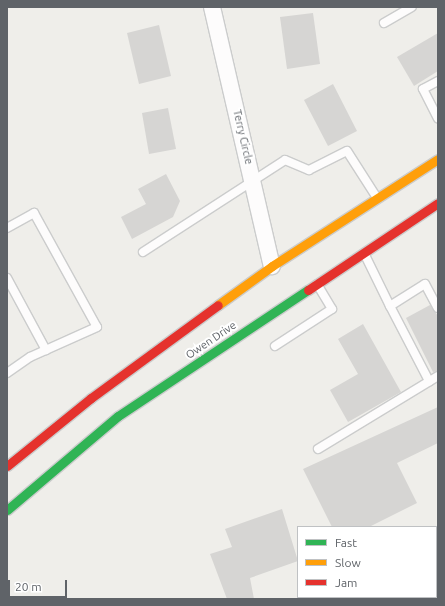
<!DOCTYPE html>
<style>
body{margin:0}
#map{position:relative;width:445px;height:606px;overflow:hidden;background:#efeeea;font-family:Ubuntu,sans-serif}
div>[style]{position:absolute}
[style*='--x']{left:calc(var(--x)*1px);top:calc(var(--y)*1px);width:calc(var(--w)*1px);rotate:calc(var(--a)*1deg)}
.building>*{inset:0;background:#d6d5d3}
.roads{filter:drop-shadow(1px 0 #cbcccc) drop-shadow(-1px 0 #cbcccc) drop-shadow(0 1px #cbcccc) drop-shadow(0 -1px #cbcccc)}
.lane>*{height:8px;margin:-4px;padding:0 4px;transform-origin:4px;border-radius:4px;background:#fdfcfc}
.street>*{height:16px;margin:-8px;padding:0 8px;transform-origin:8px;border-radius:8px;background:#fdfcfc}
.fast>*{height:9px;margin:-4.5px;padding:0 4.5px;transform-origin:4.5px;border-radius:4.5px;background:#30b455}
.slow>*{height:9px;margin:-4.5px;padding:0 4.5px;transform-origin:4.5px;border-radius:4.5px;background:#ff9f0a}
.jam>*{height:9px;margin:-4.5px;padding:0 4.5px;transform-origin:4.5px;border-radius:4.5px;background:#e5322d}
span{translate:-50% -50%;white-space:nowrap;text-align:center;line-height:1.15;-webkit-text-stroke:4px #fff;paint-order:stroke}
.street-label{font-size:11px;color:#5f6368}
.frame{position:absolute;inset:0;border:8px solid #5f6368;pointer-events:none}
.legend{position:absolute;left:297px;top:526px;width:140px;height:72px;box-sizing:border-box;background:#fff;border:1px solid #bfc1c3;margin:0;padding:5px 7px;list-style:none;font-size:12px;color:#5f6368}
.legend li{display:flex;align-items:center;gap:8px;height:20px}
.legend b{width:20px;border:1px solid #bfc1c3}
.scale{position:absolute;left:8px;top:580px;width:59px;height:18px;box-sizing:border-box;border:2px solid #5f6368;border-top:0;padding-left:5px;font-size:12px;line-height:14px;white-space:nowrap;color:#5f6368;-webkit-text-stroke:3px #fff;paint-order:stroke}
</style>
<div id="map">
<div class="building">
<div style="clip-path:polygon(313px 13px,320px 64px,287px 69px,280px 17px)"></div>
<div style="clip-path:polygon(159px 25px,171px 76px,139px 84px,127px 33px)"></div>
<div style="clip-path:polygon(438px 33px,438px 71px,414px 86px,397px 57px)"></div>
<div style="clip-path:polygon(333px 84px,357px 131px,328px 146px,304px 100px)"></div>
<div style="clip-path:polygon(168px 108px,176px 149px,149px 154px,142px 113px)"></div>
<div style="clip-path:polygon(166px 174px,180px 201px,173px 217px,132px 239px,121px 217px,146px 204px,138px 189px)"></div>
<div style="clip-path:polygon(430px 305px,438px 316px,438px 371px,433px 372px,406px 318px)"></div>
<div style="clip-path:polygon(363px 324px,401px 392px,348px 422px,330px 390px,358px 374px,338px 339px)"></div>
<div style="clip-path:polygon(438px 407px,438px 443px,397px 463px,417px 503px,369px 527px,332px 527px,303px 469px)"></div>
<div style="clip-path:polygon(282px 509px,298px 561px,250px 578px,254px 599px,227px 599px,210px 554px,232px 547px,225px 529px)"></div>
</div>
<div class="roads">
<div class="lane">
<div style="--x:384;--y:23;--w:32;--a:-30"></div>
<div style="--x:438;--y:81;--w:17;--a:152"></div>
<div style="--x:423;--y:89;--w:33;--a:63"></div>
<div style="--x:7;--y:228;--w:31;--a:-29"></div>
<div style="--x:34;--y:213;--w:130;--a:61.1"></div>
<div style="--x:97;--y:327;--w:73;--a:155.9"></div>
<div style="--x:30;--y:357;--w:28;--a:145"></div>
<div style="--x:143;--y:252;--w:169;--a:-32.9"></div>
<div style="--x:285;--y:160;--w:26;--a:23"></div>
<div style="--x:309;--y:170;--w:42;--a:-26.6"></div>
<div style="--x:347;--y:151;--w:56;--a:57.4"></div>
<div style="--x:364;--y:253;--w:59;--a:63.9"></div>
<div style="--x:390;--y:306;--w:41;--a:-32.2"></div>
<div style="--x:425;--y:284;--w:27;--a:62"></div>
<div style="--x:7;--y:278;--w:82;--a:61.6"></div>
<div style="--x:390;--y:306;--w:85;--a:62.5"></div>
<div style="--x:275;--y:346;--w:68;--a:-33"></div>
<div style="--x:332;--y:309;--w:29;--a:-121"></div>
<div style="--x:318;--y:449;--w:140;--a:-31.3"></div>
</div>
<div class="street">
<div style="--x:212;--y:7;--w:266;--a:77"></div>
<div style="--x:431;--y:599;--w:5;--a:-22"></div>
</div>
<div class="fast">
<div style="--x:7;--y:510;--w:145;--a:-40.3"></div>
<div style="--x:118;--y:416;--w:228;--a:-33.6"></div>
</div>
<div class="slow">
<div style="--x:218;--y:305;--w:67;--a:-35.8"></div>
<div style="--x:272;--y:266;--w:197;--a:-32.8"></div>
</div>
<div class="jam">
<div style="--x:308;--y:290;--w:156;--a:-33.8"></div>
<div style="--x:7;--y:466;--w:108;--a:-39"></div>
<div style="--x:91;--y:398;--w:157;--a:-36.2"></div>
</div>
</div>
<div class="street-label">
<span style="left:243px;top:137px;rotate:77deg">Terry Circle</span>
<span style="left:211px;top:340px;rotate:-34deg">Owen Drive</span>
</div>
<div class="frame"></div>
<ul class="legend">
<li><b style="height:5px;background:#30b455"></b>Fast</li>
<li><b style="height:5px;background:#ff9f0a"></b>Slow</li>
<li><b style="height:5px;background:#e5322d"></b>Jam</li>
</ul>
<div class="scale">20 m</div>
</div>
